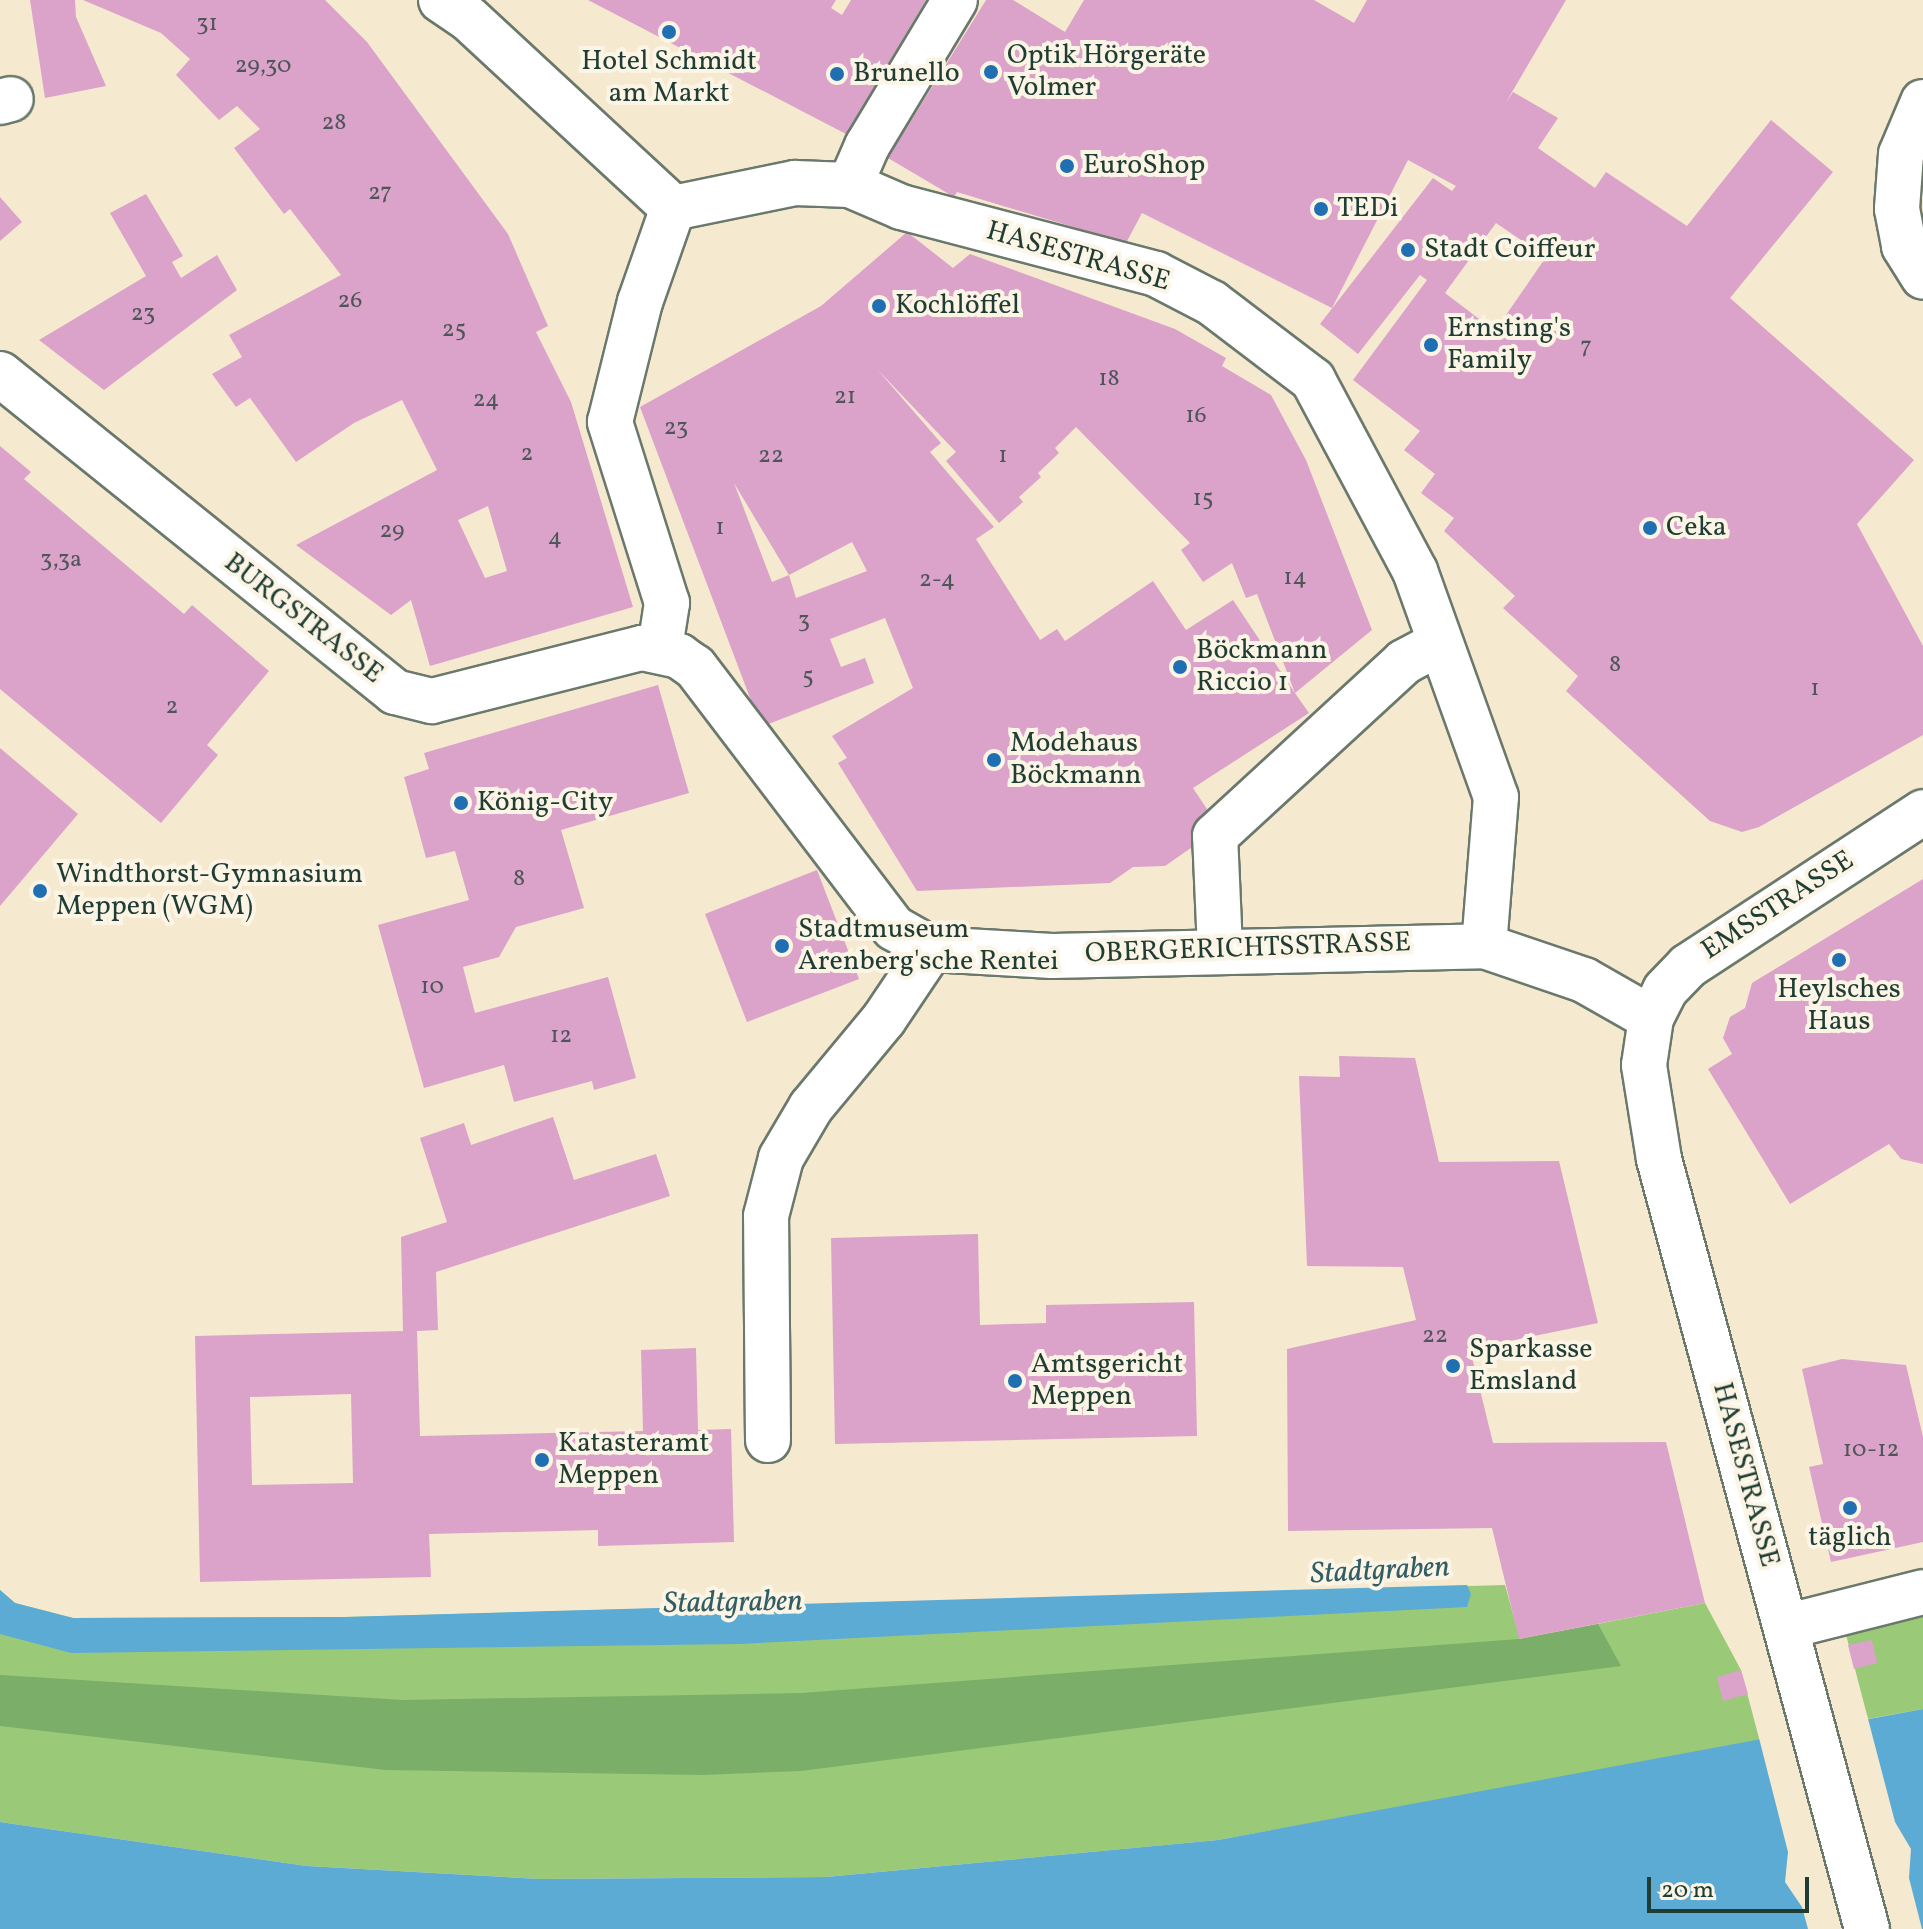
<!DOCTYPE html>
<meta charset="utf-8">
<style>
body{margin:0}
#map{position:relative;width:1923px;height:1929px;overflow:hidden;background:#f5e9d0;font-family:Vollkorn,serif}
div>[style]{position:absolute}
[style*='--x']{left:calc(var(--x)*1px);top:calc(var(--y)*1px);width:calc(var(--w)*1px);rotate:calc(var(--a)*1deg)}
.green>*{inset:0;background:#9aca78}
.forest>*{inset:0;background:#7bae68}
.water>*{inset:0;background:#5babd5}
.pier>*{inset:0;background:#f5e9d0}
.building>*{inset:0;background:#dba3ca}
.roads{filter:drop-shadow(2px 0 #6a796b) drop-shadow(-2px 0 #6a796b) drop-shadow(0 2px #6a796b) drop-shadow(0 -2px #6a796b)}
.minor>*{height:44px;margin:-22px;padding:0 22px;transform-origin:22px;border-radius:22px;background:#fff}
.dots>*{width:22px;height:22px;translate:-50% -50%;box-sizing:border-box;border:4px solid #fcf5e5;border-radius:50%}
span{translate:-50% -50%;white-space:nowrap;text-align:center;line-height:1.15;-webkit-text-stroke:8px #fcf5e5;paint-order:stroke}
.number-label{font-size:24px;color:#4e565a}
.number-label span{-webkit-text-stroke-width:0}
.poi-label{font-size:28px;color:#1f3d34}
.left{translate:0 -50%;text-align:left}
.street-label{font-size:28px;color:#1f3d34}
.water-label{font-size:30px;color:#315e64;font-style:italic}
.scale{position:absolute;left:1647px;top:1877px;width:162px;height:36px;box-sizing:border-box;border:4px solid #1f3d34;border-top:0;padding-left:10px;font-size:24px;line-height:28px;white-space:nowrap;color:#1f3d34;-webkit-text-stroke:6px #fcf5e5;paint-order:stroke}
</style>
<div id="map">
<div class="green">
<div style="clip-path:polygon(1505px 1585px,1520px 1639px,1705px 1603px,1741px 1670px,1760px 1742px,1218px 1840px,826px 1877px,540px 1879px,307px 1866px,0 1822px,0 1590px,15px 1603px,73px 1618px,345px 1617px)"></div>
<div style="clip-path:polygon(1923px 1608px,1923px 1709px,1868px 1719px,1843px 1623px)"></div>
</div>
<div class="forest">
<div style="clip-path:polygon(1598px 1624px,1621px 1666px,801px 1771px,703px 1775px,386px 1770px,0 1726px,0 1675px,403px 1700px,801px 1693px,1519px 1639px)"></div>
</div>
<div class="water">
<div style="clip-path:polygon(1467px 1585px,1471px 1594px,1467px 1607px,739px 1644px,71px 1653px,0 1634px,0 1590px,15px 1603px,73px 1618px,345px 1617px)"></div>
<div style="clip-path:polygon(1923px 1709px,1923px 1929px,0 1929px,0 1822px,307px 1866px,540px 1879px,826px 1877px,1218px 1840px)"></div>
</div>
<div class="pier">
<div style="clip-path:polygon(1867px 1715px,1895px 1822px,1911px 1849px,1909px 1878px,1922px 1929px,1808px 1929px,1802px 1907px,1785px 1882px,1788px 1852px,1759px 1738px)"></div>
</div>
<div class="building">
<div style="clip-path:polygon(30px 0,75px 0,76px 17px,106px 86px,45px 98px)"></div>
<div style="clip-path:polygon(evenodd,83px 0,325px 0,367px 42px,508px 234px,548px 326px,536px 332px,571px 402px,633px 607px,430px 666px,411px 600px,391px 615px,296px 545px,437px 470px,402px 400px,354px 423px,296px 462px,250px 398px,236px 407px,212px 374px,242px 357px,229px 335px,341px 275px,290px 209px,284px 214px,234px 148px,260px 129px,237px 106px,219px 120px,176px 75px,190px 59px,161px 33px,83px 0,488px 506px,507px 571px,485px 578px,458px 520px,488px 506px)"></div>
<div style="clip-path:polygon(588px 0,836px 0,831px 8px,842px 15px,851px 0,926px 0,846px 134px)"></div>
<div style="clip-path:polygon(evenodd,986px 0,1013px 0,1065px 32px,1084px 0,1314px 0,1354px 23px,1367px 0,1566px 0,1505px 104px,1513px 92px,1558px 118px,1538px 148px,1595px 188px,1606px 172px,1687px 226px,1771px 120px,1833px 172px,1730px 298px,1914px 460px,1857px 524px,1923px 646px,1923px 735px,1759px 827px,1742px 832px,1710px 821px,1566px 691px,1578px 676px,1503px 608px,1515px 596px,1444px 531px,1454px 518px,1421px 493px,1435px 474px,1404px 450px,1420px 431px,1353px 380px,1427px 280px,1420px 275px,1358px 354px,1320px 324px,1433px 178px,1452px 191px,1456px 186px,1408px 160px,1332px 308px,1142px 213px,1126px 243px,957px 192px,954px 197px,888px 158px,986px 0,1496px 223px,1546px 257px,1495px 331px,1445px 293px,1496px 223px)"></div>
<div style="clip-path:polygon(146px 194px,183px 256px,172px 262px,181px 278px,217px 255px,237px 290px,104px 390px,39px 340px,146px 276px,110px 213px)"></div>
<div style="clip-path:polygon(0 197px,22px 222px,0 241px)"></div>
<div style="clip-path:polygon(evenodd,907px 232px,953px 268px,970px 254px,1175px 329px,1226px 358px,1222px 366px,1271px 395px,1306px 460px,1372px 630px,1295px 693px,1257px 594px,1246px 598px,1232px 563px,1203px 582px,1181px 550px,1190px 543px,1076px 427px,1055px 448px,1059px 453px,1038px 473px,1041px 477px,1019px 497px,1023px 502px,999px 523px,946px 461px,956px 452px,877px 369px,941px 443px,930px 452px,994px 527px,976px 539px,1040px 640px,1057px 629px,1065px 641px,1153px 581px,1186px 630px,1233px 600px,1297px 696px,1309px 713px,1193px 788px,1213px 818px,1211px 834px,1165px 866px,1133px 867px,1110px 883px,917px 891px,838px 763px,847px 758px,832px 736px,913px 688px,885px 618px,830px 639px,841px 667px,865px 658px,874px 683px,761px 727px,640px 407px,821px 306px,907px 232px,734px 483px,789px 575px,852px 542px,867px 571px,796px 598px,789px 575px,772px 582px,734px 483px)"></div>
<div style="clip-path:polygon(0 446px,31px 472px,24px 479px,184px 614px,192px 605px,269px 671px,207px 745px,218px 755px,161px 823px,0 689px)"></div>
<div style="clip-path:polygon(658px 685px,689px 793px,561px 830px,584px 908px,516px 927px,499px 957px,463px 967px,475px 1013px,608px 977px,636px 1078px,594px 1090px,592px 1081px,514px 1102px,504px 1065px,424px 1088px,378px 925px,469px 900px,455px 851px,426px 858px,404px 777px,429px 769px,424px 753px)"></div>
<div style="clip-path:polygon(0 748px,78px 814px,0 906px)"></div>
<div style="clip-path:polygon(817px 870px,859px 979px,747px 1022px,705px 914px)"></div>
<div style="clip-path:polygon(1923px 879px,1923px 1164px,1901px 1159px,1889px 1144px,1790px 1204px,1708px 1069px,1732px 1054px,1723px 1038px,1730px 1017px,1745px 1008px,1752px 983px)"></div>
<div style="clip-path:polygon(1339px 1056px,1415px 1058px,1439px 1162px,1559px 1161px,1598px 1323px,1470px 1349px,1493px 1443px,1666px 1442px,1705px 1603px,1519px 1639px,1492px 1528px,1288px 1531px,1287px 1349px,1416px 1320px,1403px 1267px,1307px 1266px,1299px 1076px,1340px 1077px)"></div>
<div style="clip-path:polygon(evenodd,553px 1117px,574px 1180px,656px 1154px,670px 1196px,436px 1272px,438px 1330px,417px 1331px,420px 1436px,643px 1431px,641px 1350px,696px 1348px,698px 1430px,731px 1429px,734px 1542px,598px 1546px,598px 1530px,429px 1534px,431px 1577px,200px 1582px,195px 1336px,403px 1331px,401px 1237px,447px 1222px,420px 1138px,464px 1123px,471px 1145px,553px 1117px,351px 1394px,353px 1483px,252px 1485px,250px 1397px,351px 1394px)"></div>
<div style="clip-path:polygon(978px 1234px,980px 1325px,1046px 1323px,1046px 1305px,1194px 1302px,1197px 1436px,835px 1444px,831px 1238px)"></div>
<div style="clip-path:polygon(1842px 1359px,1906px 1365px,1923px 1437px,1923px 1542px,1831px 1562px,1809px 1467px,1823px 1464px,1802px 1369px)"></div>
<div style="clip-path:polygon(1872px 1640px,1877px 1663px,1854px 1669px,1848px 1645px)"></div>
<div style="clip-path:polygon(1741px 1670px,1748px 1694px,1723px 1701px,1717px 1677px)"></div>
</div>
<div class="roads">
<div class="minor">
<div style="--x:441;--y:0;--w:32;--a:34"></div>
<div style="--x:468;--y:18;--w:280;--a:42.8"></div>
<div style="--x:0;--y:102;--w:11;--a:-15"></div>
<div style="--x:1923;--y:102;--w:56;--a:112.9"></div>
<div style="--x:1901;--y:154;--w:55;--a:94.2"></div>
<div style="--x:1897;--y:209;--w:38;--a:79"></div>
<div style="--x:1904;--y:246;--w:36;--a:58"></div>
<div style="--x:850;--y:185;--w:43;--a:-66.4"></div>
<div style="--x:867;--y:146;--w:170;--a:-58.9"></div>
<div style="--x:673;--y:208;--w:125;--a:-11.6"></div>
<div style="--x:795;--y:183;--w:55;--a:2.1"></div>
<div style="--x:850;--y:185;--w:56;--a:23.3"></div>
<div style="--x:901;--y:207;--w:264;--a:14.7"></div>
<div style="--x:1156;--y:274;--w:63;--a:27.4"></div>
<div style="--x:1212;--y:303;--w:127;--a:37.3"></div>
<div style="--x:1313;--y:380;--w:217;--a:61.9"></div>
<div style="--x:1415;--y:571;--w:240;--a:70.3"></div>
<div style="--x:1496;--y:797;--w:149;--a:94.6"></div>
<div style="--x:0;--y:374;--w:507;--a:38.84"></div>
<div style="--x:395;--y:692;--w:38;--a:14"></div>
<div style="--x:432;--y:701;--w:217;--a:-14.2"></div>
<div style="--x:642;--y:648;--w:38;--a:12"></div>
<div style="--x:679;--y:656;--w:19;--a:35"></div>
<div style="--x:695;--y:667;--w:328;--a:52.7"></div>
<div style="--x:894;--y:928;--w:43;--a:29.6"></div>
<div style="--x:931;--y:949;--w:121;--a:3.3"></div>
<div style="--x:1052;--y:956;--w:432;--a:-1.3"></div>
<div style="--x:1484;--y:946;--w:106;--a:18.8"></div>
<div style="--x:1584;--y:980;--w:77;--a:29.6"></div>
<div style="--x:660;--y:648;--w:46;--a:-81.2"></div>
<div style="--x:667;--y:603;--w:190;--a:-107.5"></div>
<div style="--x:610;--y:422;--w:124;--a:-76"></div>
<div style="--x:640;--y:302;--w:100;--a:-70.7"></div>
<div style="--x:1220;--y:949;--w:113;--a:-92.5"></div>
<div style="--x:1215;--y:836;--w:257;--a:-42.6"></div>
<div style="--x:1404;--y:662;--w:38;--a:-28"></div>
<div style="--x:768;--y:1440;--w:224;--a:-90.5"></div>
<div style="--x:766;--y:1216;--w:60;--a:-75.5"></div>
<div style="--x:781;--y:1158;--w:59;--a:-59.5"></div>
<div style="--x:811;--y:1107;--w:114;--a:-50.3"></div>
<div style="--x:884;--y:1019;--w:84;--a:-56.1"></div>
<div style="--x:1789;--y:1626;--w:138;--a:-14.2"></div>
<div style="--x:1867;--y:1929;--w:798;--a:-105.12"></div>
<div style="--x:1659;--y:1159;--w:95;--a:-99.1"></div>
<div style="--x:1644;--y:1065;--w:48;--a:-81.5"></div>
<div style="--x:1651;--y:1018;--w:31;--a:-63"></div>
<div style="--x:1665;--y:990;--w:33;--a:-46"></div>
<div style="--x:1688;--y:966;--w:281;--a:-33.2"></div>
</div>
</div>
<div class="dots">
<div style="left:669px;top:32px;background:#1f6fb2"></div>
<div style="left:991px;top:72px;background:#1f6fb2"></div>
<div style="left:837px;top:74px;background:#1f6fb2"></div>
<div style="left:1067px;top:166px;background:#1f6fb2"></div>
<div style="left:1321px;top:209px;background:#1f6fb2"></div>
<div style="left:1408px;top:250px;background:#1f6fb2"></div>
<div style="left:879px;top:306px;background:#1f6fb2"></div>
<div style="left:1431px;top:345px;background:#1f6fb2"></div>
<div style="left:1650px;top:528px;background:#1f6fb2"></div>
<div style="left:1180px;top:667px;background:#1f6fb2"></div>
<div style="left:994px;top:760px;background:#1f6fb2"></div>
<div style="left:461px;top:803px;background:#1f6fb2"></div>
<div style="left:40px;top:891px;background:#1f6fb2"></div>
<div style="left:782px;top:946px;background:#1f6fb2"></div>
<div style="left:1839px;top:960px;background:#1f6fb2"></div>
<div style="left:1453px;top:1366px;background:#1f6fb2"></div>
<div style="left:1015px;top:1381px;background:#1f6fb2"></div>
<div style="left:542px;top:1460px;background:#1f6fb2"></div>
<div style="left:1850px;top:1508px;background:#1f6fb2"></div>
</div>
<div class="number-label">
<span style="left:207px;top:25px">31</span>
<span style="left:263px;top:67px">29,30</span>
<span style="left:334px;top:124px">28</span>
<span style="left:380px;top:194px">27</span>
<span style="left:350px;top:302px">26</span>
<span style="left:143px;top:315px">23</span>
<span style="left:454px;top:331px">25</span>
<span style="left:1586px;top:348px">7</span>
<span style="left:1109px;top:380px">18</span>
<span style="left:845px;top:398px">21</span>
<span style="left:486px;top:401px">24</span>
<span style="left:1196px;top:417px">16</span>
<span style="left:676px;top:429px">23</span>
<span style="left:527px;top:455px">2</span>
<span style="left:771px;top:457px">22</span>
<span style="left:1003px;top:457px">1</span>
<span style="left:1203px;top:500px">15</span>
<span style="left:720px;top:529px">1</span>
<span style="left:392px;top:532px">29</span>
<span style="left:555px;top:539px">4</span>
<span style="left:61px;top:561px">3,3a</span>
<span style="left:1295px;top:579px">14</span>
<span style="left:937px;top:581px">2-4</span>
<span style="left:804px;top:622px">3</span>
<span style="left:1615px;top:666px">8</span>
<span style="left:808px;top:678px">5</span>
<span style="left:1815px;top:690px">1</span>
<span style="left:172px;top:708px">2</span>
<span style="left:519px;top:880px">8</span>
<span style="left:432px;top:988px">10</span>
<span style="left:561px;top:1037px">12</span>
<span style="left:1435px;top:1337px">22</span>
<span style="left:1871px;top:1451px">10-12</span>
</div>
<div class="poi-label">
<span class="left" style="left:1007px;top:72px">Optik Hörgeräte<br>Volmer</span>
<span style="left:669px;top:78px">Hotel Schmidt<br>am Markt</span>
<span class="left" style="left:853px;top:74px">Brunello</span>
<span class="left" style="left:1083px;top:166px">EuroShop</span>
<span class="left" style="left:1337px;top:209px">TEDi</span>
<span class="left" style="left:1424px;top:250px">Stadt Coiffeur</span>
<span class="left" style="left:895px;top:306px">Kochlöffel</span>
<span class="left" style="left:1447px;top:345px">Ernsting's<br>Family</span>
<span class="left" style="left:1666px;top:528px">Ceka</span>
<span class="left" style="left:1196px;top:667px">Böckmann<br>Riccio 1</span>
<span class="left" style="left:1010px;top:760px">Modehaus<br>Böckmann</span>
<span class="left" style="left:477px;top:803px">König-City</span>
<span class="left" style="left:56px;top:891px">Windthorst-Gymnasium<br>Meppen (WGM)</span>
<span class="left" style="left:798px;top:946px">Stadtmuseum<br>Arenberg'sche Rentei</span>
<span style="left:1839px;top:1006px">Heylsches<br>Haus</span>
<span class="left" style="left:1469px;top:1366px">Sparkasse<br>Emsland</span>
<span class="left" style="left:1031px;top:1381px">Amtsgericht<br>Meppen</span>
<span class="left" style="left:558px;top:1460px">Katasteramt<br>Meppen</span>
<span style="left:1850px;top:1538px">täglich</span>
</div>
<div class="street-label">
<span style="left:1078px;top:257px;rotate:16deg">HASESTRASSE</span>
<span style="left:303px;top:619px;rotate:38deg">BURGSTRASSE</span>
<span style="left:1778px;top:906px;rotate:-33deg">EMSSTRASSE</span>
<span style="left:1248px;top:949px;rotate:-2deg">OBERGERICHTSSTRASSE</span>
<span style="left:1745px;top:1475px;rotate:75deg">HASESTRASSE</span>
</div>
<div class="water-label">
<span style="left:1380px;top:1571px;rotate:-3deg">Stadtgraben</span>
<span style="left:733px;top:1603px;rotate:-1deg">Stadtgraben</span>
</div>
<div class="scale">20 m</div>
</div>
